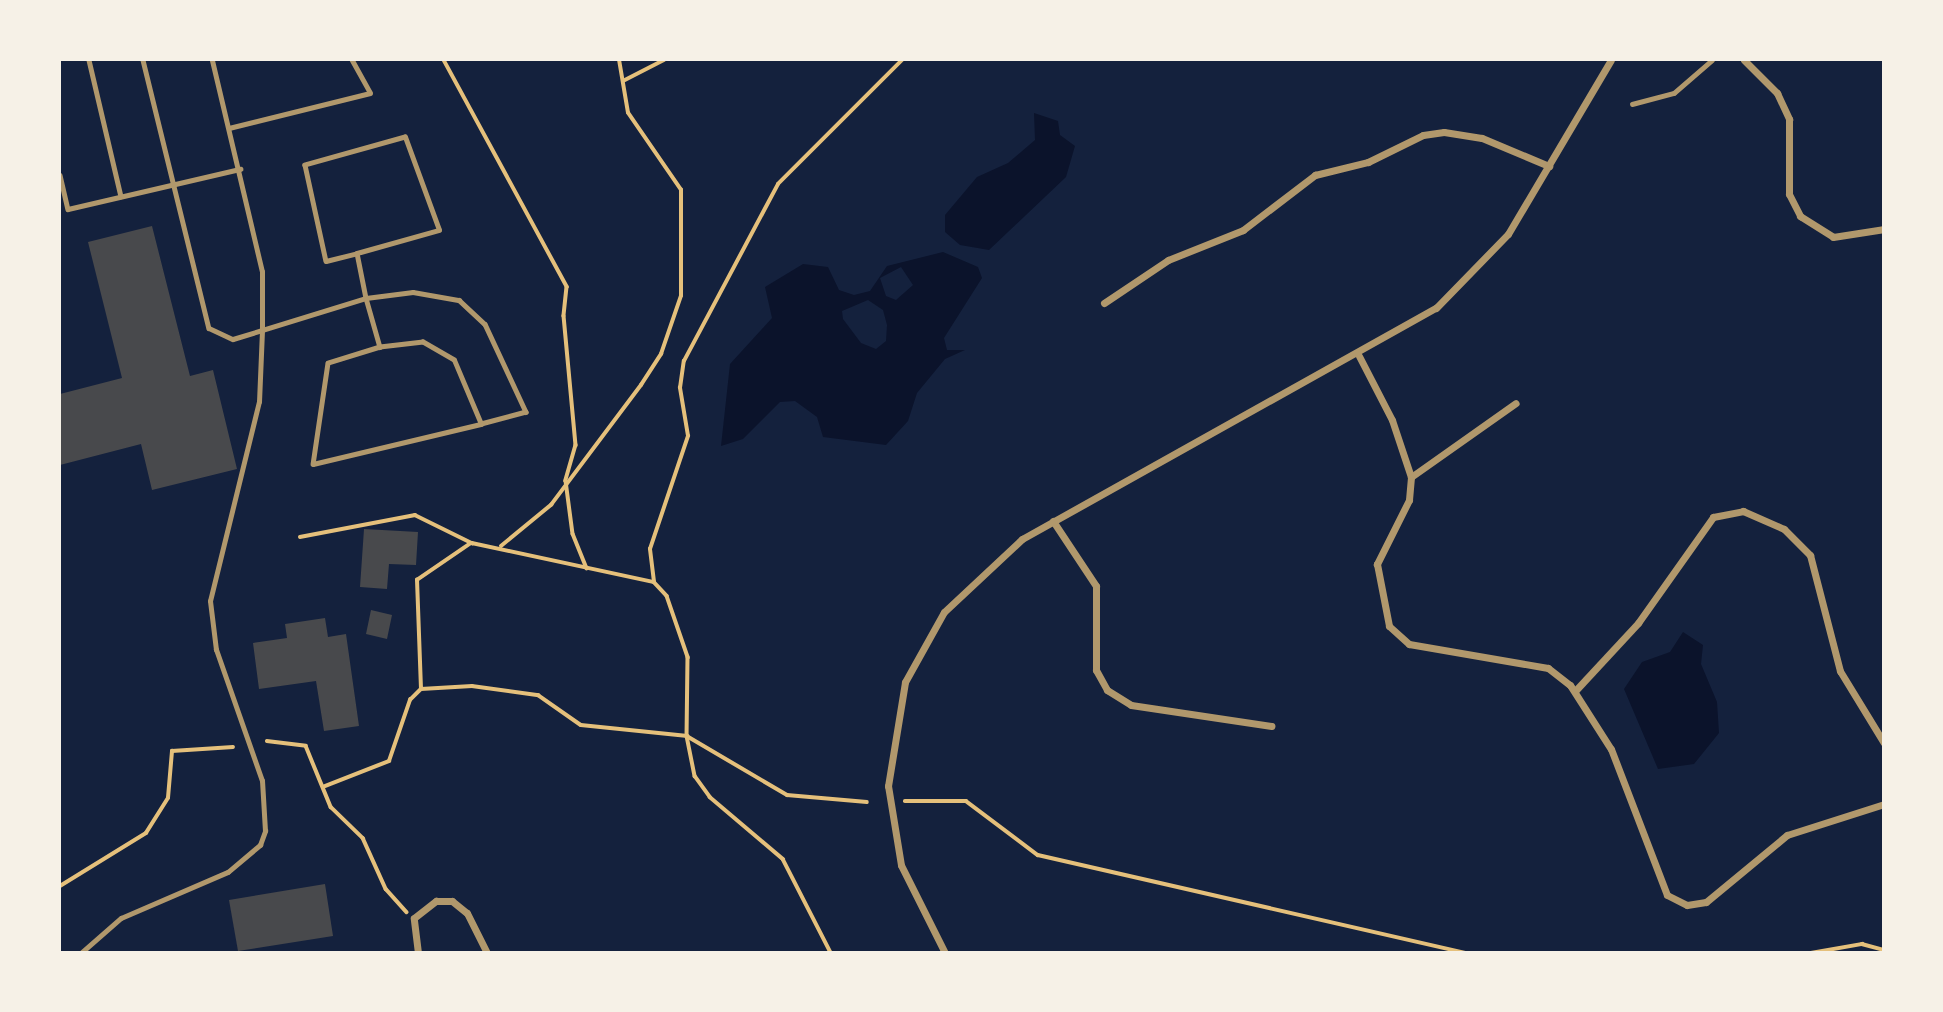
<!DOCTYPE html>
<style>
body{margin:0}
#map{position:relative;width:1943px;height:1012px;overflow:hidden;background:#14213d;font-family:Helvetica,sans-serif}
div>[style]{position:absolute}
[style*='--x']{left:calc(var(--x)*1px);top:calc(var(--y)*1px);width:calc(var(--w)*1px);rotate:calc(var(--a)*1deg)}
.water>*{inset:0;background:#0b132b}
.building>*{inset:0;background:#48494c}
.path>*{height:3.5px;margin:-1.75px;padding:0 1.75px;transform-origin:1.75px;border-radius:1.75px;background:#e5c07b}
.service>*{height:4.5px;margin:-2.25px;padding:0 2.25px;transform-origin:2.25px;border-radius:2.25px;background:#b1986c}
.minor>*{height:7px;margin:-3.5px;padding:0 3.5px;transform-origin:3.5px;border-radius:3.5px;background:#b1986c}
span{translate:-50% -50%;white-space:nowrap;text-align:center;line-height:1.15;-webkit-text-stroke:5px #f6f1e7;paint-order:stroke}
.frame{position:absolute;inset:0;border:61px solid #f6f1e7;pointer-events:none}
</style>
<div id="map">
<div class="water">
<div style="clip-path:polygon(1034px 113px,1058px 121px,1060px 135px,1075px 146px,1066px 177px,989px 250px,960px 245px,945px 232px,945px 215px,977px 177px,1008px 163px,1035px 140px)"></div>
<div style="clip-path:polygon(evenodd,943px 252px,978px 267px,982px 278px,944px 338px,947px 350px,965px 350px,945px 359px,917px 393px,908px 421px,886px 445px,823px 437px,817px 417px,795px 401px,780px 402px,743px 439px,721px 446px,730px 364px,772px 318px,765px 287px,803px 264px,828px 267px,839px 290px,854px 295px,870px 291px,887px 266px,943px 252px,901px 267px,913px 285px,896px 300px,886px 296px,880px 278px,901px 267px,943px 252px,868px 300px,883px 310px,887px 325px,886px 341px,876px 349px,861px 343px,843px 319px,842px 311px,868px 300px)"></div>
<div style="clip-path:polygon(1683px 632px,1703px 645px,1701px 664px,1717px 702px,1719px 733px,1694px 764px,1658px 769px,1624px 689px,1642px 662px,1670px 652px)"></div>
</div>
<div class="building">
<div style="clip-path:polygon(152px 226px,190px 376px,213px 370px,237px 469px,152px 490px,141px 444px,60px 465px,60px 394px,122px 378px,88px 242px)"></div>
<div style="clip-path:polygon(364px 529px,418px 532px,416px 565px,389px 564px,387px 589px,360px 587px)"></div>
<div style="clip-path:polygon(371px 610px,392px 615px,387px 639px,366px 634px)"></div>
<div style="clip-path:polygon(325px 618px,328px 637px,346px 634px,359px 726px,324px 731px,316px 681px,259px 689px,253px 643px,287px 638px,285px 624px)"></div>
<div style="clip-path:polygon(325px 884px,333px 936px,238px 951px,229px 900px)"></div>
</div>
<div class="path">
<div style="--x:444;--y:60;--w:258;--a:61.5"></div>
<div style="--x:567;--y:287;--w:29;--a:96"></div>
<div style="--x:564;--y:316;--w:130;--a:84.7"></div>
<div style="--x:576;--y:445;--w:37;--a:106"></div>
<div style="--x:566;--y:481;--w:53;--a:82.5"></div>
<div style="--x:573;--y:534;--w:37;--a:68"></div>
<div style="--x:623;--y:81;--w:46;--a:-27.1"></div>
<div style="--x:300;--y:537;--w:117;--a:-10.8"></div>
<div style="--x:415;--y:515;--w:64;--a:26.2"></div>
<div style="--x:472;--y:543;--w:186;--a:12.1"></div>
<div style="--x:654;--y:582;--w:19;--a:47"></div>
<div style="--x:667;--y:596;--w:65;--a:71"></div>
<div style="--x:688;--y:657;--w:79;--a:90.7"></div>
<div style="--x:687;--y:736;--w:41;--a:78.7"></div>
<div style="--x:695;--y:776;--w:26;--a:54"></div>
<div style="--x:710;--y:797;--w:96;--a:40.3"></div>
<div style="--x:783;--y:859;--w:106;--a:62.9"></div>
<div style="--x:501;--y:546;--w:65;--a:-39.4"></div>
<div style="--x:551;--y:505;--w:150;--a:-53.1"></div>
<div style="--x:641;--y:385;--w:37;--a:-57"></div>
<div style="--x:661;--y:354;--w:61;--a:-71"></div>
<div style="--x:681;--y:296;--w:106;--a:-90"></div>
<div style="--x:681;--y:190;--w:93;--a:-124.5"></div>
<div style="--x:628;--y:113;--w:54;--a:-99.6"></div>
<div style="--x:654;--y:582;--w:33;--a:-97"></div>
<div style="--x:650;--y:549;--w:119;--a:-71.4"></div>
<div style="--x:688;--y:436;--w:49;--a:-99.5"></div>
<div style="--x:680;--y:388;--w:27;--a:-82"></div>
<div style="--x:684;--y:361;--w:200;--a:-62"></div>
<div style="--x:778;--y:184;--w:175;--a:-45"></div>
<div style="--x:421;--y:689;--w:109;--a:-92.1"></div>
<div style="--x:417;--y:580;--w:65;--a:-34.4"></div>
<div style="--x:267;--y:741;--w:39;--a:7"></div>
<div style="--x:306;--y:746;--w:66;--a:67.7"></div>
<div style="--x:331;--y:807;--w:45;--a:44.1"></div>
<div style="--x:363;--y:838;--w:56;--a:65.7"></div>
<div style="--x:386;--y:889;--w:31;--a:48"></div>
<div style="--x:323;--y:787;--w:71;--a:-21.5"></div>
<div style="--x:389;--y:761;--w:65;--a:-71"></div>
<div style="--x:410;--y:700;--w:16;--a:-45"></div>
<div style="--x:421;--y:689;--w:51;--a:-3.4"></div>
<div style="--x:472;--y:686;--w:67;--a:7.8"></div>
<div style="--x:538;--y:695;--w:52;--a:34.9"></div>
<div style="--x:581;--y:725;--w:107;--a:5.9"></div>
<div style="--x:687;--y:736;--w:116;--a:30.5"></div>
<div style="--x:787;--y:795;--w:80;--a:5"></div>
<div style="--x:905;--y:801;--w:61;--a:0"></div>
<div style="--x:966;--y:801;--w:90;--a:36.9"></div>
<div style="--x:1038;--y:855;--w:438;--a:12.9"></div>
<div style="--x:60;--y:886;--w:101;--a:-31.6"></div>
<div style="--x:146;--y:833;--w:41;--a:-57.8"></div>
<div style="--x:168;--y:798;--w:47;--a:-85.1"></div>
<div style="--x:172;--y:751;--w:61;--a:-3.8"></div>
<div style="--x:1811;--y:953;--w:52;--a:-10"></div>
<div style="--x:1862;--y:944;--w:23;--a:15"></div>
</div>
<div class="service">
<div style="--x:89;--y:60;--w:140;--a:76.8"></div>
<div style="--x:143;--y:60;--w:276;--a:76.2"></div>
<div style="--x:209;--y:328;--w:26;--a:25"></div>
<div style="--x:233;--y:339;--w:139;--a:-17.1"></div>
<div style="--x:366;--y:298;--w:51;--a:74.1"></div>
<div style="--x:380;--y:347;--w:54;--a:162.9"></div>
<div style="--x:328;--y:363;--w:102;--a:98.4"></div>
<div style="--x:313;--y:464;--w:173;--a:-13.4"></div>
<div style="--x:481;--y:424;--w:69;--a:-112.9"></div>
<div style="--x:454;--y:360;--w:36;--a:-150"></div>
<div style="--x:423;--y:342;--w:43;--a:173.4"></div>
<div style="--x:1632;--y:104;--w:43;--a:-14.7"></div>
<div style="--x:1674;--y:93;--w:50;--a:-41"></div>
<div style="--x:229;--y:128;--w:145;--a:-13.9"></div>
<div style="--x:370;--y:93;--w:38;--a:-119"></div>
<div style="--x:60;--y:175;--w:35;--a:77"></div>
<div style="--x:68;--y:209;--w:177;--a:-13.1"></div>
<div style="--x:357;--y:253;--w:85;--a:-15.7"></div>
<div style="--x:439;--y:230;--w:99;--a:-110.1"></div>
<div style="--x:405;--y:137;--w:104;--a:164.4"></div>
<div style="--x:305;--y:165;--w:98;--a:77.7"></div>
<div style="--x:326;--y:261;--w:32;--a:-14"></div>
<div style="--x:357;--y:253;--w:46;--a:78.7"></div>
<div style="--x:366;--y:298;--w:47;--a:-7.3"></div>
<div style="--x:413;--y:292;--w:47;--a:9.9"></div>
<div style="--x:459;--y:300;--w:35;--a:43"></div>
<div style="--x:485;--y:324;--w:97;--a:65"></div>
<div style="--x:526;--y:412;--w:47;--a:165.1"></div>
<div style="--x:81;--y:953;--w:53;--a:-41.2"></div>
<div style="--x:121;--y:918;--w:116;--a:-23.3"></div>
<div style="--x:228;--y:872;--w:42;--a:-40.2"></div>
<div style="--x:260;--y:845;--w:15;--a:-70"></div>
<div style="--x:265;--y:831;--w:50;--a:-93.4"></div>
<div style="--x:262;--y:781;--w:139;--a:-109.3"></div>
<div style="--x:216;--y:650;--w:49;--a:-97"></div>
<div style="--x:210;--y:601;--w:205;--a:-76.2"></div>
<div style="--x:259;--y:402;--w:73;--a:-87.6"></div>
<div style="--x:262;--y:329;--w:57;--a:-90"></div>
<div style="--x:262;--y:272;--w:218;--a:-103.3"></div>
</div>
<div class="minor">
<div style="--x:1744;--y:60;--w:47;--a:45"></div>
<div style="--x:1777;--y:93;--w:29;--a:65"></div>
<div style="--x:1789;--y:119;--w:75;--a:90"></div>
<div style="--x:1789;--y:194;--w:25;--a:63"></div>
<div style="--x:1800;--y:216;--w:39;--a:32"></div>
<div style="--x:1833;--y:237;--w:52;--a:-8.9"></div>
<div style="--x:1104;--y:303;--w:77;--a:-33.9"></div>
<div style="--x:1168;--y:260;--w:81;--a:-21.8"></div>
<div style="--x:1243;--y:230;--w:91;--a:-37.4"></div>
<div style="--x:1315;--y:175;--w:55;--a:-13.8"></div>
<div style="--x:1368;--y:162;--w:61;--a:-26.1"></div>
<div style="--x:1423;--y:135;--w:21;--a:-8"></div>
<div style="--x:1444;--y:132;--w:38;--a:9"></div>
<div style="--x:1482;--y:138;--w:73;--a:22.7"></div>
<div style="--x:1359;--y:356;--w:72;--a:62.7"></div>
<div style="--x:1392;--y:420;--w:60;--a:71.6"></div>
<div style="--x:1411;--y:477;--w:23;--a:95"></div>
<div style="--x:1409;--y:500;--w:72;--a:116.6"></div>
<div style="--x:1377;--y:564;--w:63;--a:79"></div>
<div style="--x:1389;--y:626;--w:27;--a:42"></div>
<div style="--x:1409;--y:644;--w:141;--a:9.8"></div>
<div style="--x:1548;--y:668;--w:28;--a:38"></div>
<div style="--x:1570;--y:685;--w:76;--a:57.4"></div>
<div style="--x:1611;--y:749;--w:156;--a:69"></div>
<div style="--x:1667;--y:895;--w:22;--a:27"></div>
<div style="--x:1687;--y:905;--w:19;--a:-9"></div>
<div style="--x:1706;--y:902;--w:105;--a:-39.6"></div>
<div style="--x:1787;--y:835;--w:102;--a:-17.7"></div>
<div style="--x:1411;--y:477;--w:128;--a:-35.2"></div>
<div style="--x:1053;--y:521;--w:78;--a:56.5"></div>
<div style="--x:1096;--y:586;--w:84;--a:90"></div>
<div style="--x:1096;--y:670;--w:23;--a:61"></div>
<div style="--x:1107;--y:690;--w:28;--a:32"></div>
<div style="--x:1131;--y:705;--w:142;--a:8.5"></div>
<div style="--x:1575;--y:691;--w:93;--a:-47.2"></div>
<div style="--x:1638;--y:623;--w:130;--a:-54.7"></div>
<div style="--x:1713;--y:517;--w:31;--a:-11"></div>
<div style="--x:1743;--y:511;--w:45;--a:23.7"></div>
<div style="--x:1784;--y:529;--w:37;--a:45"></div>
<div style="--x:1810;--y:555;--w:120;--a:75.5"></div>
<div style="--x:1840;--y:671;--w:84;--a:58.6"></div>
<div style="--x:418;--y:953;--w:35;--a:-97"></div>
<div style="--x:414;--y:918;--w:28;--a:-38"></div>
<div style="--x:436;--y:901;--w:16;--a:0"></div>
<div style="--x:452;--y:901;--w:19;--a:39"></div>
<div style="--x:467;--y:913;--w:45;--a:63.4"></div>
<div style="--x:945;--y:953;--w:98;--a:-116.6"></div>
<div style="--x:901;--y:865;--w:80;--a:-99.3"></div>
<div style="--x:888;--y:786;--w:105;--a:-80.7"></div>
<div style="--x:905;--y:682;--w:80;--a:-60.9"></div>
<div style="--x:944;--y:612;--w:107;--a:-43.1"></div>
<div style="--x:1022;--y:539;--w:474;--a:-29.2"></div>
<div style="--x:1436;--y:308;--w:103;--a:-45.8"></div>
<div style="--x:1508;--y:234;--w:202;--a:-59.4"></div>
</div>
<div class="frame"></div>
</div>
